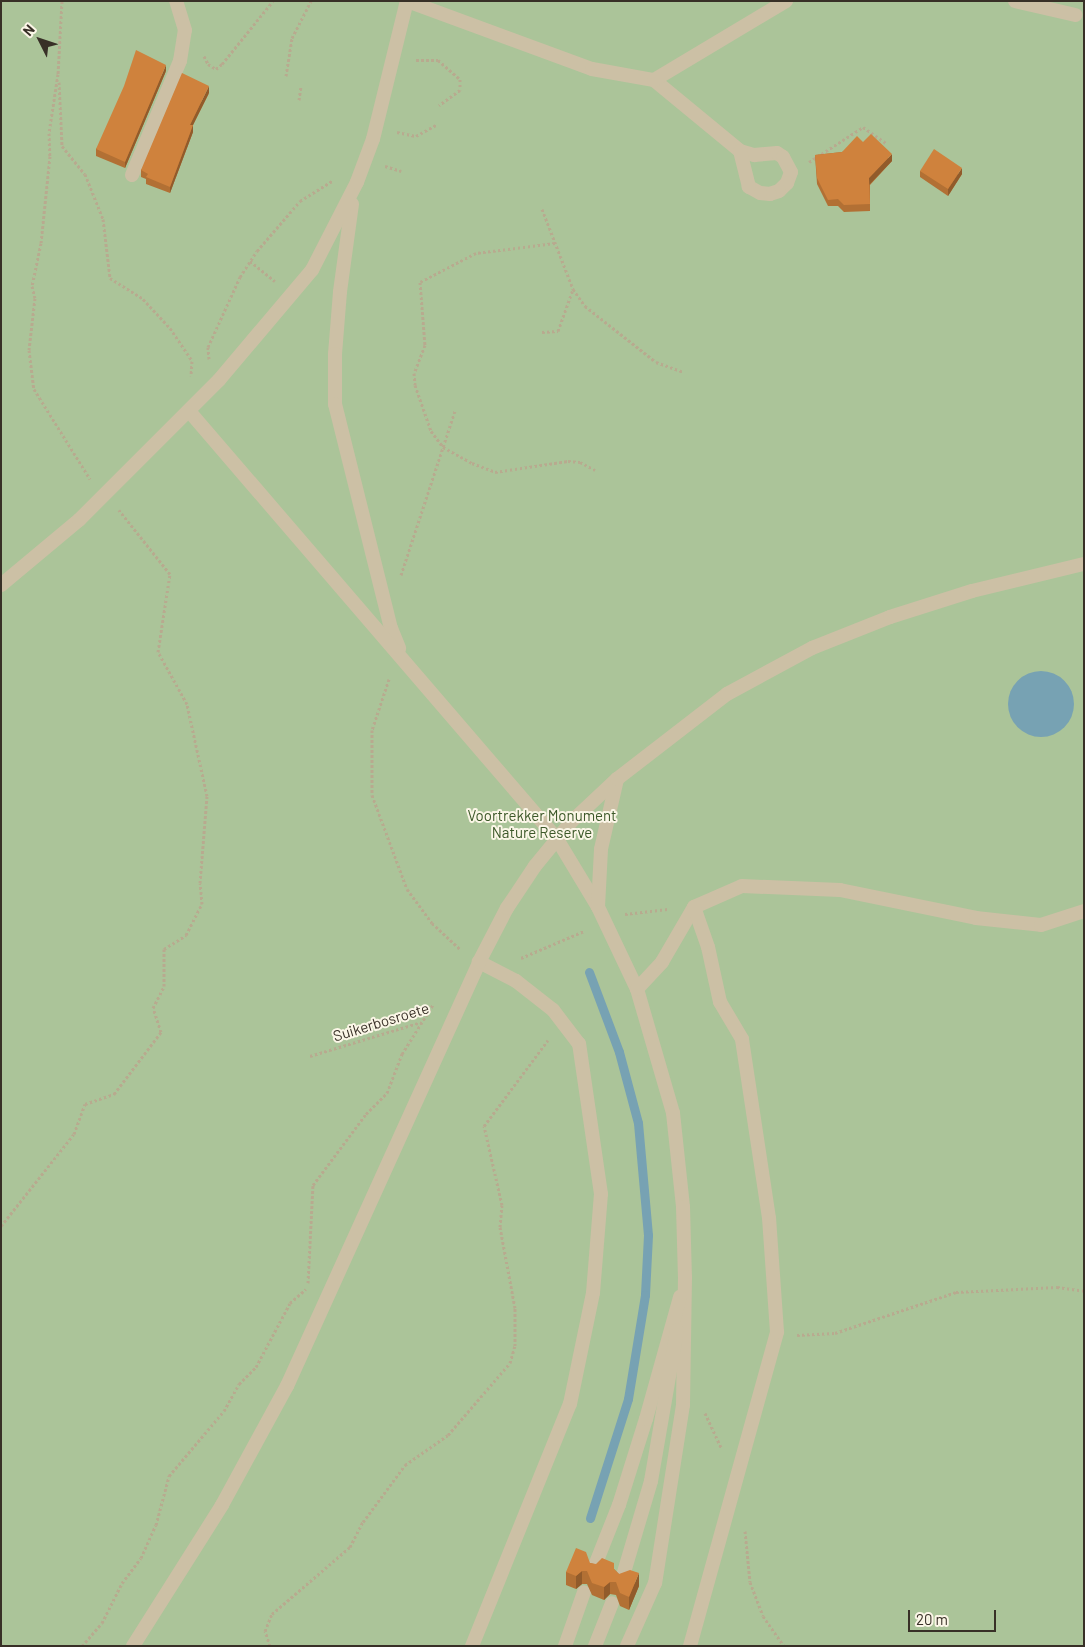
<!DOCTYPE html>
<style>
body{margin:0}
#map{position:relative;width:1085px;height:1647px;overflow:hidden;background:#f3edda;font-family:Barlow,sans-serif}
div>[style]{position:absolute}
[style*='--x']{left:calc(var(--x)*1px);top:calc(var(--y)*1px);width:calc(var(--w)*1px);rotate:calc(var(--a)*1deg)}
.green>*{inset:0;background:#abc499}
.water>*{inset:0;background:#77a2b3}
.round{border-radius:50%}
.stream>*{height:9px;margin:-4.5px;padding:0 4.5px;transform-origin:4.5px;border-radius:4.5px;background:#77a2b3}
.path>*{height:3px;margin-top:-1.5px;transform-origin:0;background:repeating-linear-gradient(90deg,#b8aa8f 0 2.5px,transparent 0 5px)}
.service>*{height:14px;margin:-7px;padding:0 7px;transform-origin:7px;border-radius:7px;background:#ccc0a5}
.minor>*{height:14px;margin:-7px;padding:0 7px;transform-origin:7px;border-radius:7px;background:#ccc0a5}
.wall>*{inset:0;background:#b27034}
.shaded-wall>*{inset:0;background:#915b2b}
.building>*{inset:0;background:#cf823d}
span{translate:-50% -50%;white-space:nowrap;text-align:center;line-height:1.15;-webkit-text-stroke:4px #fbf6e7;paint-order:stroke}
.park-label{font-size:15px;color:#3c5829}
.street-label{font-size:15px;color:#383027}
.frame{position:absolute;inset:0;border:2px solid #383027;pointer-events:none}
.north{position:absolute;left:15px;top:15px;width:50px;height:50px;-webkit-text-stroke:4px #fbf6e7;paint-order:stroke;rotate:311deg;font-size:14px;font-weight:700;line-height:20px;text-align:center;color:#383027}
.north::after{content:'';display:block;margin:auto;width:18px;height:22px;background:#383027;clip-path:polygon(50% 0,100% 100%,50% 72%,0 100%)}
.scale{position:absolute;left:908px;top:1610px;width:88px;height:22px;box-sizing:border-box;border:2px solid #383027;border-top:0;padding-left:6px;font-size:15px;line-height:18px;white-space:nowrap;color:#383027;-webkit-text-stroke:4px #fbf6e7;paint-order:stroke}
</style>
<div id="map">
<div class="green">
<div style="clip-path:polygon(1px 1px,1084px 1px,1084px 1646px,1px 1646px)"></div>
</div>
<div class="water">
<div class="round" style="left:1008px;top:671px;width:66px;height:66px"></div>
</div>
<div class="stream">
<div style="--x:589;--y:972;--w:85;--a:69.4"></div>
<div style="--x:619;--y:1052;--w:73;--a:75"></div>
<div style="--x:638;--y:1123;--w:112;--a:84.9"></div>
<div style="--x:648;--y:1235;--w:60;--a:92.9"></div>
<div style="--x:645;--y:1295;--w:105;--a:99.3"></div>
<div style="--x:628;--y:1399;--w:125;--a:107.7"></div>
</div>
<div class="path">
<div style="--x:62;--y:1;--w:73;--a:93.1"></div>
<div style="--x:58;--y:74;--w:60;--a:98.7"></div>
<div style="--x:49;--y:133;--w:23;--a:88"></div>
<div style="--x:50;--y:156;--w:87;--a:95.9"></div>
<div style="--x:41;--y:243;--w:44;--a:101.8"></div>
<div style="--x:32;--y:286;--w:12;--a:76"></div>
<div style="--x:35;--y:298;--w:52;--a:96.6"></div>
<div style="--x:29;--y:350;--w:39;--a:83"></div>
<div style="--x:34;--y:389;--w:106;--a:58.1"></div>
<div style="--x:204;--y:56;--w:9;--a:63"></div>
<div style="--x:208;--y:64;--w:9;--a:32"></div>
<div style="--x:216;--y:69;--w:8;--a:-40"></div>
<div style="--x:222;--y:64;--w:81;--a:-51"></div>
<div style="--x:416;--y:60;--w:22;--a:0"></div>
<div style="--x:438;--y:60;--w:29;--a:41"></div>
<div style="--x:460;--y:79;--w:11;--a:90"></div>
<div style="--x:460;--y:90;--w:26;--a:144"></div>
<div style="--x:286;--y:76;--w:38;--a:-81"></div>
<div style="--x:292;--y:38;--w:42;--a:-62.8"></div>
<div style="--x:59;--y:82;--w:64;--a:87.3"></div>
<div style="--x:62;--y:146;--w:36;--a:51"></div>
<div style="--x:85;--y:174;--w:48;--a:68.2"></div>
<div style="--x:103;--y:219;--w:59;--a:83.2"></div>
<div style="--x:110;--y:278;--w:39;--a:32"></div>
<div style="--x:143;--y:299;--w:40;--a:47"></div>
<div style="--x:170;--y:328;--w:40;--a:56"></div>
<div style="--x:192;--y:361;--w:15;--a:94"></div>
<div style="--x:299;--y:100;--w:14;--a:-82"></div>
<div style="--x:397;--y:132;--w:19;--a:12"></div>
<div style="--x:416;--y:136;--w:23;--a:-29"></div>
<div style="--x:809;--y:162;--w:64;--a:-32.9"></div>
<div style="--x:863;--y:127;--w:28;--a:35"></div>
<div style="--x:385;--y:166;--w:17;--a:17"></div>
<div style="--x:542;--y:209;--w:86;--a:68.8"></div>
<div style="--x:573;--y:289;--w:21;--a:55"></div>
<div style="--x:585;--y:306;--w:90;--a:38.3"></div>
<div style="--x:656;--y:362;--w:29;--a:20"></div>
<div style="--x:555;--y:243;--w:80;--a:172.8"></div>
<div style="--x:476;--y:253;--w:63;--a:152.6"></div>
<div style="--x:420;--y:282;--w:63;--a:85.5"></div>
<div style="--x:425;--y:345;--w:30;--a:111"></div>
<div style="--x:414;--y:373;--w:12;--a:85"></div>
<div style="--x:415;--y:385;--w:49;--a:70.8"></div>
<div style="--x:431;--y:431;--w:20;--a:53"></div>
<div style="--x:443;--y:447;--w:33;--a:29"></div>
<div style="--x:472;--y:463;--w:25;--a:21"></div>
<div style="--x:495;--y:472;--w:74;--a:-8.6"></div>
<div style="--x:568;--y:461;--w:12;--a:5"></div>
<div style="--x:580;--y:462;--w:17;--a:28"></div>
<div style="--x:250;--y:261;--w:32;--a:39"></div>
<div style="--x:542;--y:332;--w:16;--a:-4"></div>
<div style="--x:558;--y:331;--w:45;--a:-70.3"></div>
<div style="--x:209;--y:359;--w:12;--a:-95"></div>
<div style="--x:208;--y:347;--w:77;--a:-65.4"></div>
<div style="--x:240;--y:277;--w:31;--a:-57"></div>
<div style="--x:257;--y:251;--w:66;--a:-49.3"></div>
<div style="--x:300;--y:201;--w:38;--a:-32"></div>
<div style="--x:401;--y:575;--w:173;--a:-71.8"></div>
<div style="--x:389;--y:679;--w:54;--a:108.4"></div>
<div style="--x:372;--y:730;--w:65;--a:90"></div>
<div style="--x:372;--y:795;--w:100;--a:69.6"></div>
<div style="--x:407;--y:889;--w:42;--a:53.7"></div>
<div style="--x:432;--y:923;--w:38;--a:43"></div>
<div style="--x:625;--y:914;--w:43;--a:-6.6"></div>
<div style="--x:521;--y:958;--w:69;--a:-23.2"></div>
<div style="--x:310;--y:1056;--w:116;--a:-17"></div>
<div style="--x:1;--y:1226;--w:117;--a:-51.6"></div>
<div style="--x:74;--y:1134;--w:32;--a:-70"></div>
<div style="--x:85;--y:1104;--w:31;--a:-19"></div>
<div style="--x:114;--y:1094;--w:78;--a:-52.8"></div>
<div style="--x:161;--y:1032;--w:25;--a:-108"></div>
<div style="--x:153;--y:1008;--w:25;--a:-63"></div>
<div style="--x:164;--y:986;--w:37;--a:-90"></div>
<div style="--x:164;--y:949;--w:26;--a:-32"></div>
<div style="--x:186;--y:935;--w:35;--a:-63"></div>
<div style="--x:202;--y:904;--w:21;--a:-95"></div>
<div style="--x:200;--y:883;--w:87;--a:-85.4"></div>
<div style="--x:207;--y:796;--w:94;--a:-102.3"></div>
<div style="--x:187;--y:704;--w:60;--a:-119.1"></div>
<div style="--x:158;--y:652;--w:79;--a:-81.3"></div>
<div style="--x:170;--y:574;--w:82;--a:-128.6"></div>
<div style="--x:308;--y:1283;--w:98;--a:-87.1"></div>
<div style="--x:313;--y:1185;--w:89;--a:-53.3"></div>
<div style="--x:366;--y:1114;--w:30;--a:-45"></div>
<div style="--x:387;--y:1093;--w:42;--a:-69"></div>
<div style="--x:402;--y:1054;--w:60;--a:-57.9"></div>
<div style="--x:797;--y:1335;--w:38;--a:-3"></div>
<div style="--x:835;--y:1333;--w:128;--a:-18.7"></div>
<div style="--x:956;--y:1292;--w:101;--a:-2.8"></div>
<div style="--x:1057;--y:1287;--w:27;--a:8"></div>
<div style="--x:705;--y:1413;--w:38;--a:65"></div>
<div style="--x:745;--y:1531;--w:51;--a:84.4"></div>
<div style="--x:750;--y:1582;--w:36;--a:69"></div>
<div style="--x:763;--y:1616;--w:37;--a:55"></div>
<div style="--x:82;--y:1646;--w:30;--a:-49"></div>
<div style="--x:102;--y:1623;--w:45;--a:-63.4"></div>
<div style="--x:122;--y:1583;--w:31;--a:-53"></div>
<div style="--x:141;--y:1558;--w:36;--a:-66"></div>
<div style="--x:156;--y:1525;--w:51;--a:-75.1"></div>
<div style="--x:169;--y:1476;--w:85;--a:-49.8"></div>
<div style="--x:224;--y:1411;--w:31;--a:-61"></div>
<div style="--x:239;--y:1384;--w:24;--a:-45"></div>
<div style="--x:256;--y:1367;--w:72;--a:-62"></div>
<div style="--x:290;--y:1303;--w:21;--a:-41"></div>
<div style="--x:270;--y:1646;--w:16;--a:-108"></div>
<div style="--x:265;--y:1631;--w:18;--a:-68"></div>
<div style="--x:272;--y:1614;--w:103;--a:-40.7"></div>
<div style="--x:350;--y:1547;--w:28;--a:-63"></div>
<div style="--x:363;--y:1522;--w:71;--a:-53.6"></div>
<div style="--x:405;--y:1465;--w:52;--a:-34.9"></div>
<div style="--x:448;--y:1435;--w:95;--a:-49.3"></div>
<div style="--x:510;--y:1363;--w:18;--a:-74"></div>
<div style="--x:515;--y:1346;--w:38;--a:-90"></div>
<div style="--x:515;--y:1308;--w:82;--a:-100.5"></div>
<div style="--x:500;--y:1227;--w:22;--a:-85"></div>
<div style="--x:502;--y:1205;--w:81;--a:-102.8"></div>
<div style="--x:484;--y:1126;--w:107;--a:-53.3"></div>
</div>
<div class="service">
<div style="--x:407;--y:1;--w:197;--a:20.2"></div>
<div style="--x:592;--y:69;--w:63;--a:10.1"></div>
<div style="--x:654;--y:80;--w:112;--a:39.5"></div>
<div style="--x:740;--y:151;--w:15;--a:16"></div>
<div style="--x:754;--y:155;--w:23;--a:-5"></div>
<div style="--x:777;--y:153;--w:7;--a:34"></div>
<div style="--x:783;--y:157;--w:17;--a:62"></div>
<div style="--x:791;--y:172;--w:12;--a:110"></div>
<div style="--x:787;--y:183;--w:11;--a:135"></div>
<div style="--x:779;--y:191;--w:9;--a:162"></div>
<div style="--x:770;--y:194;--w:10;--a:-174"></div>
<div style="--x:760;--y:193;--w:13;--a:-151"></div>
<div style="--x:749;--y:187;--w:37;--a:-104"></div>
<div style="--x:1015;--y:1;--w:62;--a:13.1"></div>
<div style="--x:654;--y:80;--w:154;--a:-30.9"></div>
<div style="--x:132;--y:175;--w:124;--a:-67.2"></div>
<div style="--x:180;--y:61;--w:31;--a:-81"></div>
<div style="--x:185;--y:30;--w:30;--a:-107"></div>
<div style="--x:472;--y:1646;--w:261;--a:-68"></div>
<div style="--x:570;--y:1404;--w:113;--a:-78.3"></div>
<div style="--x:593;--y:1293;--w:99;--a:-85.4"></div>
<div style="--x:601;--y:1194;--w:152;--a:-98.3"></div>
<div style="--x:579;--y:1044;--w:43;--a:-127.4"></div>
<div style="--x:553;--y:1010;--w:47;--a:-141.9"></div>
<div style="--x:516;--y:981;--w:42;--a:-152.8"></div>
</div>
<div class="minor">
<div style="--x:352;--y:204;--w:89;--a:97.8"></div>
<div style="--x:340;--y:292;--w:62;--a:94.6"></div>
<div style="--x:335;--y:354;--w:50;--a:90"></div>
<div style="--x:335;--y:404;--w:231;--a:76"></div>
<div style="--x:391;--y:628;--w:22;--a:68"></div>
<div style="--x:189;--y:411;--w:564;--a:49.31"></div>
<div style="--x:557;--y:839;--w:79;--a:58.9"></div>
<div style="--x:598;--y:907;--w:91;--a:64.6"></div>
<div style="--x:637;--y:989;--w:129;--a:73.8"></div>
<div style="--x:673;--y:1113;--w:95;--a:83.9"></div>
<div style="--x:683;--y:1207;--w:70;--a:88.4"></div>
<div style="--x:685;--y:1277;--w:128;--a:90.9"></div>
<div style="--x:683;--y:1405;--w:180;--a:98.9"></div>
<div style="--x:655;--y:1583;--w:69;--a:114"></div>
<div style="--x:1;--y:585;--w:102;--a:-39.8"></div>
<div style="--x:79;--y:520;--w:198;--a:-45"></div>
<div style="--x:219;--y:380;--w:144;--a:-49.8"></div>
<div style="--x:312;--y:270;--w:99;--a:-62.9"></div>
<div style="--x:357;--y:182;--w:46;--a:-69.6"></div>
<div style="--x:373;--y:139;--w:142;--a:-76.2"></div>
<div style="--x:598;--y:907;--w:58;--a:-87"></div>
<div style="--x:601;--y:849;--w:72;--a:-77.1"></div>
<div style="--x:637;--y:989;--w:37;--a:-47"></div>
<div style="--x:662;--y:962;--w:64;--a:-59.8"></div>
<div style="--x:694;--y:907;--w:52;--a:-23.6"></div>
<div style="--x:742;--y:886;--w:98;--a:2.3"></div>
<div style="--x:840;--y:890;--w:139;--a:11.6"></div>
<div style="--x:976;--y:918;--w:65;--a:6.1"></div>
<div style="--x:1041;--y:925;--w:45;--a:-18"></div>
<div style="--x:594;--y:1568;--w:68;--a:-68.4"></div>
<div style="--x:619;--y:1505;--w:90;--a:-72.6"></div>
<div style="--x:646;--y:1419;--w:127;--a:-74.4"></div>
<div style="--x:622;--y:1579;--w:102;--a:-73.5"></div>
<div style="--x:651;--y:1481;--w:153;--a:-80.2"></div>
<div style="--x:133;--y:1646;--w:167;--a:-57.7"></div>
<div style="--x:222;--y:1505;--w:136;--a:-61.4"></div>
<div style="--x:287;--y:1386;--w:465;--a:-65.6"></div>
<div style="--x:479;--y:962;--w:61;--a:-62.6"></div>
<div style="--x:507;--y:908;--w:50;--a:-56.3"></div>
<div style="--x:535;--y:866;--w:58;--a:-50.6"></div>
<div style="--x:572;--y:821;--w:62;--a:-43"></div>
<div style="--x:617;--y:779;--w:139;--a:-37.7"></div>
<div style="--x:727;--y:694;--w:97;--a:-28.4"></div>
<div style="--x:812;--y:648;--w:84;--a:-21.7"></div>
<div style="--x:890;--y:617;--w:86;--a:-17.6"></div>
<div style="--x:972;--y:591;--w:115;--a:-13.6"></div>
<div style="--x:565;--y:1646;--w:57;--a:-70.6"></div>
<div style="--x:595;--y:1646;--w:46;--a:-68.4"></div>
<div style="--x:690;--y:1646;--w:326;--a:-74.5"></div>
<div style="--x:777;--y:1332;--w:114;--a:-94"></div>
<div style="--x:769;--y:1218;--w:181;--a:-98.6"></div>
<div style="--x:742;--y:1039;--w:43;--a:-120.7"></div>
<div style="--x:720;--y:1002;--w:56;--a:-102.3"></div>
<div style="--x:708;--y:947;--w:42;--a:-109.3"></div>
</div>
<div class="wall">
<div style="clip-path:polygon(166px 71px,125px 168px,96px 156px,96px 149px)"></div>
<div style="clip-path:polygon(209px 93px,193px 125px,193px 132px,170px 193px,146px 184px,146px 179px,141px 177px,141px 170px)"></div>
<div style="clip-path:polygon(863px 142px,892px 161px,870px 185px,870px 211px,844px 212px,838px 206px,828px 206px,817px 184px,815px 155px,842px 152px)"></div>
<div style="clip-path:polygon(920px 171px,962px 174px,948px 196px,920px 177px)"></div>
<div style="clip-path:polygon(590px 1563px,614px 1569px,619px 1574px,639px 1586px,629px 1610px,620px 1606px,616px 1595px,610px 1594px,604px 1600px,592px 1595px,587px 1584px,582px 1584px,576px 1589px,566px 1585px,566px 1572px)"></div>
</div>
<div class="shaded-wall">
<div style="clip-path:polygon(166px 65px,166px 71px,125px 168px,125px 162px)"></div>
<div style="clip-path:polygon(209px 86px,209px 93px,190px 131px,190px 125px)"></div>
<div style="clip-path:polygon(193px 125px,193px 132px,170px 193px,170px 187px)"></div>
<div style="clip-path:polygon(892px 154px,892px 161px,869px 185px,869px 178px)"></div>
<div style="clip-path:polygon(962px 168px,962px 174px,948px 196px,948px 189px)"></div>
<div style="clip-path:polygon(582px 1571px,582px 1584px,576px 1589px,576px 1576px)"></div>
<div style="clip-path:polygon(639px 1573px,639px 1586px,629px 1610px,629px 1597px)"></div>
<div style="clip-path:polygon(610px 1582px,610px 1594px,604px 1600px,604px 1587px)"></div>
</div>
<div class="building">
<div style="clip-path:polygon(136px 50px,166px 65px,125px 162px,96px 149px,124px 86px)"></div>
<div style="clip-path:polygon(182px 73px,209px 86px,190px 125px,193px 125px,170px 187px,146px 177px,148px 174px,141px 170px)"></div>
<div style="clip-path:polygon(871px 134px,892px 154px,869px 178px,870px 204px,844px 205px,838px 199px,828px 200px,817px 178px,815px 155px,842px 152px,857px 136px,863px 142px)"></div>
<div style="clip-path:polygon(934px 149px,962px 168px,948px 189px,920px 171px)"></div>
<div style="clip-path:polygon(576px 1548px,586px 1552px,590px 1563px,596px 1564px,602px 1558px,614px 1563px,614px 1569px,619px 1574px,630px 1570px,639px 1573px,629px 1597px,620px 1593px,616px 1582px,610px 1582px,604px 1587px,592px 1583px,587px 1571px,582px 1571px,576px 1576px,566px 1572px)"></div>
</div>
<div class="park-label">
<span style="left:542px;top:824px">Voortrekker Monument<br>Nature Reserve</span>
</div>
<div class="street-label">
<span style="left:381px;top:1022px;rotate:-17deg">Suikerbosroete</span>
</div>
<div class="frame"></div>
<div class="north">N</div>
<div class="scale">20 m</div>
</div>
